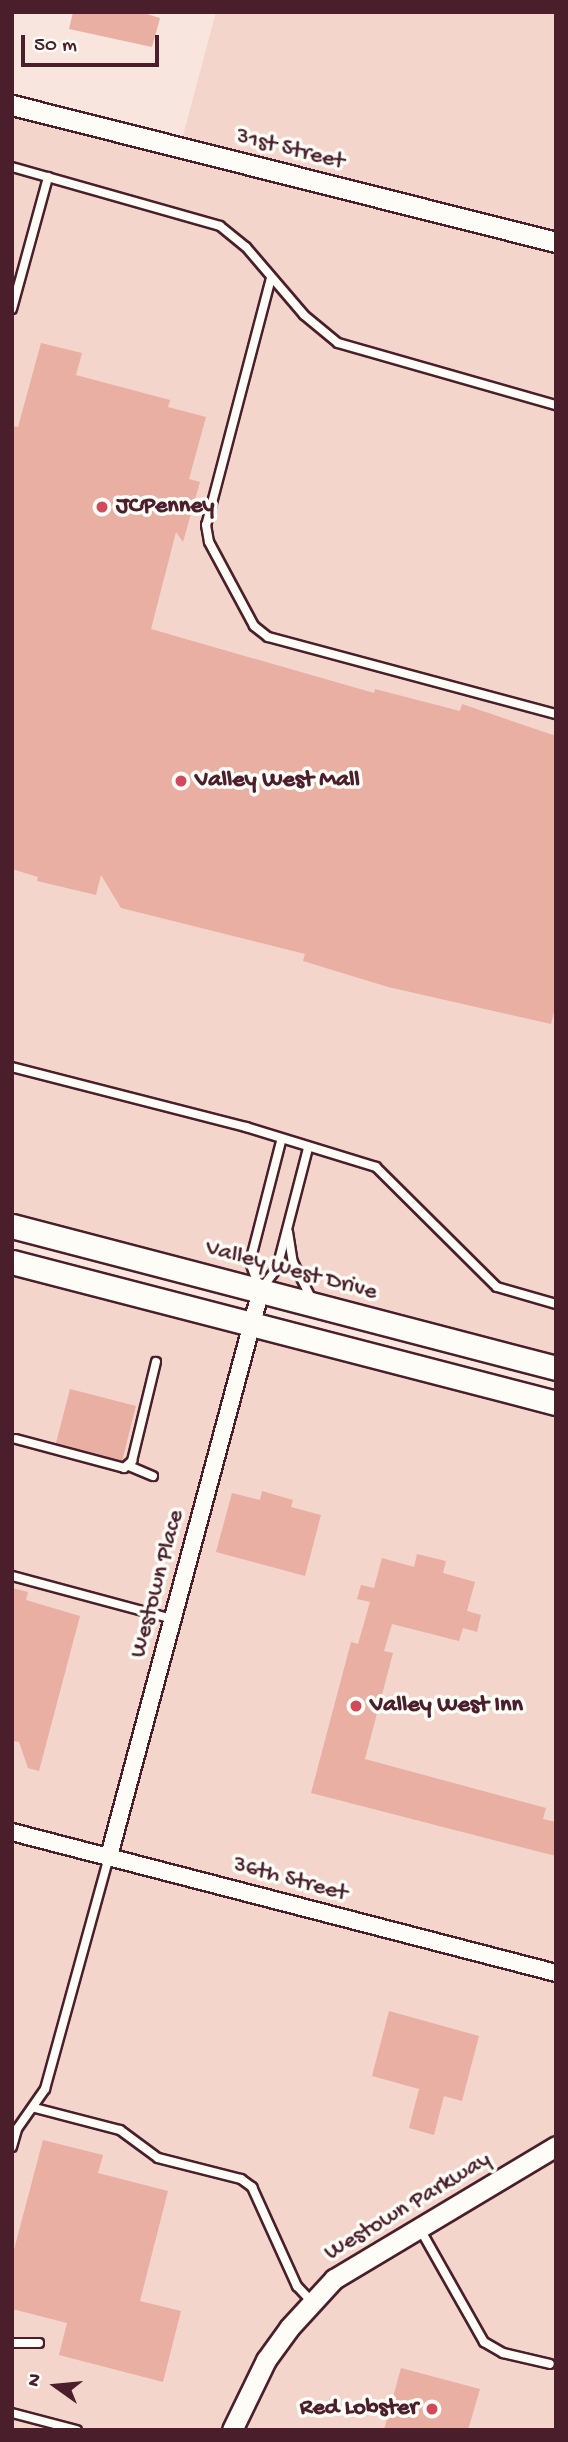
<!DOCTYPE html>
<style>
body{margin:0}
#map{position:relative;width:568px;height:2442px;overflow:hidden;background:#f7e5de;font-family:"Gochi Hand",sans-serif}
div>[style]{position:absolute}
[style*='--x']{left:calc(var(--x)*1px);top:calc(var(--y)*1px);width:calc(var(--w)*1px);rotate:calc(var(--a)*1deg)}
.built>*{inset:0;background:#f3d5cc}
.building>*{inset:0;background:#e9afa3}
.roads{filter:drop-shadow(2px 0 #4a1f2b) drop-shadow(-2px 0 #4a1f2b) drop-shadow(0 2px #4a1f2b) drop-shadow(0 -2px #4a1f2b)}
.service>*{height:8px;margin:-4px;padding:0 4px;transform-origin:4px;border-radius:4px;background:#fdfcf7}
.minor>*{height:16px;margin:-8px;padding:0 8px;transform-origin:8px;border-radius:8px;background:#fdfcf7}
.tertiary>*{height:19px;margin:-9.5px;padding:0 9.5px;transform-origin:9.5px;border-radius:9.5px;background:#fdfcf7}
.secondary>*{height:23px;margin:-11.5px;padding:0 11.5px;transform-origin:11.5px;border-radius:11.5px;background:#fdfcf7}
.dots>*{width:19px;height:19px;translate:-50% -50%;box-sizing:border-box;border:4px solid #fdfcf7;border-radius:50%}
span{translate:-50% -50%;white-space:nowrap;text-align:center;line-height:1.15;-webkit-text-stroke:7px #fdfcf7;paint-order:stroke}
.street-label{font-size:24px;color:#4a1f2b}
.poi-label{font-size:24px;color:#4a1f2b;font-weight:700}
.left{translate:0 -50%;text-align:left}
.right{translate:-100% -50%;text-align:right}
.frame{position:absolute;inset:0;border:14px solid #4a1f2b;pointer-events:none}
.north{position:absolute;left:21px;top:2351px;width:70px;height:70px;-webkit-text-stroke:5px #fdfcf7;paint-order:stroke;rotate:285deg;font-size:19px;font-weight:700;line-height:28px;text-align:center;color:#4a1f2b}
.north::after{content:'';display:block;margin:auto;width:24px;height:32px;background:#4a1f2b;clip-path:polygon(50% 0,100% 100%,50% 72%,0 100%)}
.scale{position:absolute;left:21px;top:35px;width:138px;height:32px;box-sizing:border-box;border:4px solid #4a1f2b;border-top:0;padding-left:9px;font-size:21px;line-height:24px;white-space:nowrap;color:#4a1f2b;-webkit-text-stroke:5px #fdfcf7;paint-order:stroke}
</style>
<div id="map">
<div class="built">
<div style="clip-path:polygon(216px 12px,556px 12px,556px 1368px,12px 1226px,12px 105px,180px 147px)"></div>
<div style="clip-path:polygon(12px 1262px,556px 1403px,556px 2430px,12px 2430px)"></div>
</div>
<div class="building">
<div style="clip-path:polygon(73px 12px,140px 12px,160px 18px,152px 47px,69px 29px)"></div>
<div style="clip-path:polygon(41px 343px,82px 353px,76px 375px,170px 400px,168px 407px,206px 417px,189px 479px,200px 482px,183px 542px,176px 532px,151px 629px,374px 693px,375px 689px,460px 711px,462px 704px,556px 736px,556px 1004px,551px 1024px,388px 987px,303px 961px,305px 954px,121px 908px,101px 875px,96px 895px,37px 881px,38px 877px,12px 869px,12px 426px,18px 427px)"></div>
<div style="clip-path:polygon(70px 1389px,136px 1406px,122px 1461px,56px 1443px)"></div>
<div style="clip-path:polygon(262px 1491px,293px 1500px,291px 1507px,321px 1515px,305px 1576px,216px 1552px,232px 1493px,260px 1500px)"></div>
<div style="clip-path:polygon(417px 1554px,446px 1561px,443px 1573px,475px 1582px,467px 1611px,481px 1615px,477px 1632px,463px 1628px,459px 1641px,392px 1624px,384px 1651px,393px 1653px,365px 1759px,546px 1808px,543px 1819px,556px 1822px,556px 1856px,311px 1793px,351px 1642px,358px 1644px,370px 1602px,357px 1599px,361px 1585px,374px 1588px,382px 1558px,414px 1567px)"></div>
<div style="clip-path:polygon(12px 1588px,28px 1592px,26px 1600px,80px 1616px,39px 1771px,28px 1768px,19px 1742px,12px 1741px)"></div>
<div style="clip-path:polygon(389px 2011px,479px 2036px,462px 2101px,444px 2096px,434px 2135px,409px 2128px,419px 2089px,372px 2076px)"></div>
<div style="clip-path:polygon(43px 2140px,103px 2155px,98px 2173px,168px 2191px,140px 2301px,181px 2311px,163px 2382px,59px 2355px,67px 2323px,12px 2309px,12px 2257px)"></div>
<div style="clip-path:polygon(401px 2368px,480px 2389px,468px 2430px,384px 2430px)"></div>
</div>
<div class="roads">
<div class="service">
<div style="--x:12;--y:167;--w:216;--a:15.8"></div>
<div style="--x:220;--y:226;--w:33;--a:39"></div>
<div style="--x:246;--y:247;--w:89;--a:49.5"></div>
<div style="--x:304;--y:315;--w:44;--a:39.5"></div>
<div style="--x:338;--y:343;--w:227;--a:15.9"></div>
<div style="--x:271;--y:278;--w:255;--a:104.7"></div>
<div style="--x:206;--y:525;--w:17;--a:80"></div>
<div style="--x:209;--y:542;--w:95;--a:61.8"></div>
<div style="--x:254;--y:626;--w:18;--a:38"></div>
<div style="--x:268;--y:637;--w:298;--a:15"></div>
<div style="--x:12;--y:309;--w:137;--a:-74.7"></div>
<div style="--x:12;--y:1067;--w:242;--a:14.4"></div>
<div style="--x:246;--y:1127;--w:136;--a:17.1"></div>
<div style="--x:376;--y:1167;--w:170;--a:44.8"></div>
<div style="--x:497;--y:1287;--w:61;--a:16.1"></div>
<div style="--x:288;--y:1232;--w:30;--a:81"></div>
<div style="--x:293;--y:1262;--w:40;--a:63.4"></div>
<div style="--x:259;--y:1287;--w:27;--a:-110"></div>
<div style="--x:250;--y:1262;--w:125;--a:-75.6"></div>
<div style="--x:262;--y:1288;--w:25;--a:-53"></div>
<div style="--x:277;--y:1268;--w:124;--a:-75.5"></div>
<div style="--x:16;--y:1439;--w:112;--a:15"></div>
<div style="--x:124;--y:1468;--w:11;--a:-41"></div>
<div style="--x:132;--y:1461;--w:102;--a:-76.4"></div>
<div style="--x:129;--y:1466;--w:26;--a:23"></div>
<div style="--x:12;--y:1576;--w:167;--a:15"></div>
<div style="--x:35;--y:2108;--w:88;--a:14.5"></div>
<div style="--x:120;--y:2130;--w:47;--a:36.4"></div>
<div style="--x:158;--y:2158;--w:86;--a:14.2"></div>
<div style="--x:241;--y:2179;--w:14;--a:36"></div>
<div style="--x:252;--y:2187;--w:109;--a:65.6"></div>
<div style="--x:297;--y:2286;--w:22;--a:47"></div>
<div style="--x:12;--y:2147;--w:19;--a:-74"></div>
<div style="--x:17;--y:2129;--w:49;--a:-55"></div>
<div style="--x:45;--y:2089;--w:241;--a:-74.6"></div>
<div style="--x:420;--y:2229;--w:130;--a:60.5"></div>
<div style="--x:484;--y:2342;--w:22;--a:30"></div>
<div style="--x:503;--y:2353;--w:48;--a:13.2"></div>
<div style="--x:12;--y:2343;--w:27;--a:0"></div>
<div style="--x:12;--y:2413;--w:67;--a:14.7"></div>
</div>
<div class="minor">
<div style="--x:12;--y:1832;--w:562;--a:14.53"></div>
<div style="--x:109;--y:1856;--w:586;--a:-74.97"></div>
</div>
<div class="tertiary">
<div style="--x:12;--y:105;--w:561;--a:14.14"></div>
<div style="--x:232;--y:2430;--w:78;--a:-64.1"></div>
<div style="--x:266;--y:2360;--w:39;--a:-54"></div>
<div style="--x:289;--y:2328;--w:67;--a:-47.4"></div>
<div style="--x:334;--y:2279;--w:259;--a:-30.9"></div>
</div>
<div class="secondary">
<div style="--x:12;--y:1226;--w:562;--a:14.63"></div>
<div style="--x:12;--y:1262;--w:562;--a:14.53"></div>
</div>
</div>
<div class="dots">
<div style="left:102px;top:507px;background:#d1495b"></div>
<div style="left:181px;top:781px;background:#d1495b"></div>
<div style="left:356px;top:1706px;background:#d1495b"></div>
<div style="left:432px;top:2409px;background:#d1495b"></div>
</div>
<div class="street-label">
<span style="left:290px;top:150px;rotate:14deg">31st Street</span>
<span style="left:291px;top:1271px;rotate:15deg">Valley West Drive</span>
<span style="left:158px;top:1584px;rotate:-75deg">Westown Place</span>
<span style="left:290px;top:1880px;rotate:15deg">36th Street</span>
<span style="left:408px;top:2207px;rotate:-31deg">Westown Parkway</span>
</div>
<div class="poi-label">
<span class="left" style="left:116px;top:507px">JCPenney</span>
<span class="left" style="left:195px;top:781px">Valley West Mall</span>
<span class="left" style="left:370px;top:1706px">Valley West Inn</span>
<span class="right" style="left:418px;top:2409px">Red Lobster</span>
</div>
<div class="frame"></div>
<div class="north">N</div>
<div class="scale">50 m</div>
</div>
